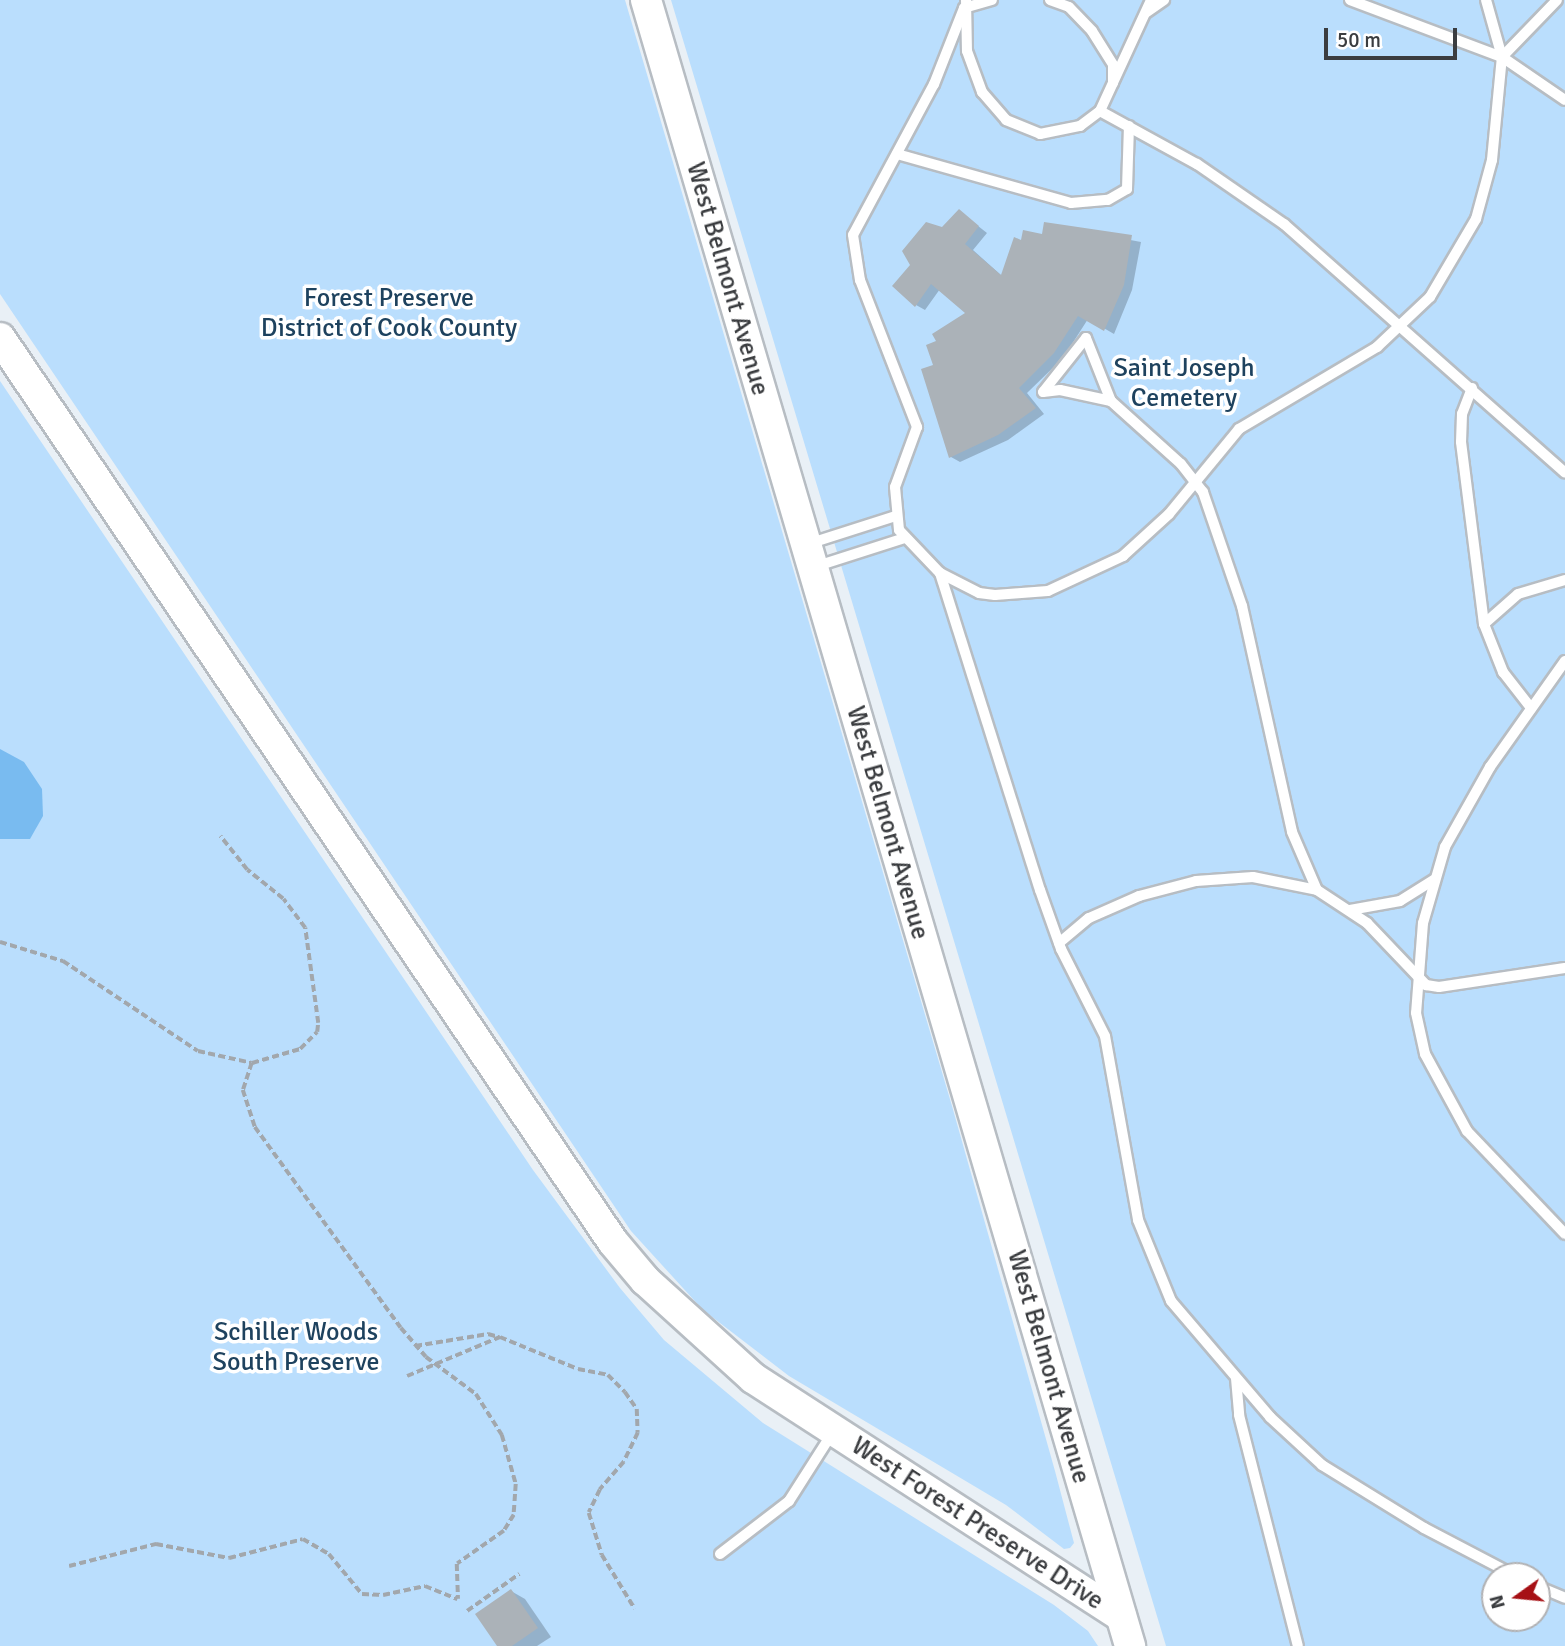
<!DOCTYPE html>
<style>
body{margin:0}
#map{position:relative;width:1565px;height:1646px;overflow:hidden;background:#e9f0f6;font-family:Signika,sans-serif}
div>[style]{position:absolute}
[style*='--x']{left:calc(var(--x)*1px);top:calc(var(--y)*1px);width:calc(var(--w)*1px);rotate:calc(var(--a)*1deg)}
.green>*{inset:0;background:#badefd}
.water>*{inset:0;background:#79bbf0}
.shadow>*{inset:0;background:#0003}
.building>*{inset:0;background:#abb2b8}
.path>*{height:3.5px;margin-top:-1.75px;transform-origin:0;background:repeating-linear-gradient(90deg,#a2a7ac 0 7px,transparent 0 10.5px)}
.roads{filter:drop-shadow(2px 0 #b7bdc3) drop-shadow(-2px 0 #b7bdc3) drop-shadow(0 2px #b7bdc3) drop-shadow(0 -2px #b7bdc3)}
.service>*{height:10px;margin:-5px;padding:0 5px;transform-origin:5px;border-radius:5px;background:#fff}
.secondary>*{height:30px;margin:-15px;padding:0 15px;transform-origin:15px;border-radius:15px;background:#fff}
span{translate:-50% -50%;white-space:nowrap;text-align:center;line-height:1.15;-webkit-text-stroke:7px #fff;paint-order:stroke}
.street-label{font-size:26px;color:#3b3d40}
.park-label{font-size:26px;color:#1e425e}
.north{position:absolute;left:1481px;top:1562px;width:70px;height:70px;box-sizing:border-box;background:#fff;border:2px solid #b1b1b3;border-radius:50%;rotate:255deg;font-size:19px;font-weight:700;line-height:28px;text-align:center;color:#3b3d40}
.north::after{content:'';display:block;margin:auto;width:24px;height:32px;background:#a61015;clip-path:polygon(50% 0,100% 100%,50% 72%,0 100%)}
.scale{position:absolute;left:1324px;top:28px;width:133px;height:32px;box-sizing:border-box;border:4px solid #3b3d40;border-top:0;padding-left:9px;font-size:21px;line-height:24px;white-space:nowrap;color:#3b3d40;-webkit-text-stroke:5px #fff;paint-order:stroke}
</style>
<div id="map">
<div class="green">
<div style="clip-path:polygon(0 0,625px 0,952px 1106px,1055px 1471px,1074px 1543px,1070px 1548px,1064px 1549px,1006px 1505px,789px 1376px,703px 1310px,631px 1231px,0 294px)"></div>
<div style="clip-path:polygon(evenodd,671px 0,1565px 0,1565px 1646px,1166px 1646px,671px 0,1495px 1576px,1537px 1576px,1537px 1618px,1495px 1618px,1495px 1576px)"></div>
<div style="clip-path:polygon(0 381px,533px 1170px,620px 1288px,664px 1340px,763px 1423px,1054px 1605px,1088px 1631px,1098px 1646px,0 1646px)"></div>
</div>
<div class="water">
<div style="clip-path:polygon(0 749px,24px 762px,42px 789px,43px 816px,30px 839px,0 839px)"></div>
</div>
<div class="shadow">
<div style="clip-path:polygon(959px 211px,987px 233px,973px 250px,1002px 276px,1022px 242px,1044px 236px,1045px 224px,1141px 242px,1132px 290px,1114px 334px,1088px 319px,1063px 358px,1027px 393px,1044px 414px,1008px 440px,960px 462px,951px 457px,923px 370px,936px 366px,938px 343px,968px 313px,940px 289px,925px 310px,916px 305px,942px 229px)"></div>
<div style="clip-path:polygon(511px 1591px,525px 1599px,551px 1637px,537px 1646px,499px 1646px)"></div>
</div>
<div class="building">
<div style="clip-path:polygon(959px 209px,979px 226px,965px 244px,1001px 275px,1014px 237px,1021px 240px,1023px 230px,1042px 234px,1044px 222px,1132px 235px,1124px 285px,1104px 331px,1078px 316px,1054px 353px,1019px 388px,1036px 408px,998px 435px,949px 458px,921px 369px,933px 365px,926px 345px,936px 341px,932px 334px,965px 313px,931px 284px,915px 307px,892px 286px,910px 265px,902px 251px,926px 222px,942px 227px)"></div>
<div style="clip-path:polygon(511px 1589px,538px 1628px,512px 1646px,497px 1646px,475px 1614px)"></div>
</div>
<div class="path">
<div style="--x:0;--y:942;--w:66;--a:16.8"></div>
<div style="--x:63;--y:961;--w:162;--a:33.7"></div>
<div style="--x:198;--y:1051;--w:55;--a:12.5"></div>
<div style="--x:252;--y:1063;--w:50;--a:-16.3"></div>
<div style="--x:300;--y:1049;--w:24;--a:-45"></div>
<div style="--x:317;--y:1032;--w:9;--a:-84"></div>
<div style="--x:318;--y:1023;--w:96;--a:-97.8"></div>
<div style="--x:305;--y:928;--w:36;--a:-127"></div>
<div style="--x:283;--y:899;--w:46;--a:-141.1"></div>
<div style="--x:247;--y:870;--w:43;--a:-128.5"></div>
<div style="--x:252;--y:1063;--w:28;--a:108"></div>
<div style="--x:243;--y:1090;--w:39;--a:72"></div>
<div style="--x:255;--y:1127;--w:248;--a:54"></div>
<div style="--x:401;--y:1328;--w:38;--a:49"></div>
<div style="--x:426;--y:1357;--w:62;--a:36.5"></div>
<div style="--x:476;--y:1394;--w:49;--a:57.6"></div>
<div style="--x:502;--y:1435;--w:51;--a:74.1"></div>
<div style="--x:516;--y:1484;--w:31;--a:94"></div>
<div style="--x:514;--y:1515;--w:19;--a:122"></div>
<div style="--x:504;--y:1531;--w:57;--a:144.9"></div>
<div style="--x:457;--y:1564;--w:35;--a:88"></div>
<div style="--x:415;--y:1346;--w:74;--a:-9.3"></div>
<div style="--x:488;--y:1334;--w:11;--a:15"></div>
<div style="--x:407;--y:1376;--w:101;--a:-22.8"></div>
<div style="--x:500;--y:1337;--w:84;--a:22.3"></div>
<div style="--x:578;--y:1369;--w:31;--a:11"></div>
<div style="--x:608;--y:1375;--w:24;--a:45"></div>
<div style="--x:625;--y:1392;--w:21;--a:55"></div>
<div style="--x:637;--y:1409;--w:24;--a:88"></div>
<div style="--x:638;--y:1433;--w:32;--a:116"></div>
<div style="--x:624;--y:1462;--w:37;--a:131"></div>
<div style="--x:600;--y:1490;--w:25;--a:116"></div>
<div style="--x:589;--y:1513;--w:44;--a:72.8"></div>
<div style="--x:602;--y:1555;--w:63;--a:58.6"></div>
<div style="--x:69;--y:1566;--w:90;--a:-14.2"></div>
<div style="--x:156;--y:1544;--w:74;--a:10.9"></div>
<div style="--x:229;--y:1558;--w:76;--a:-14.4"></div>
<div style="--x:303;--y:1539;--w:30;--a:30"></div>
<div style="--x:329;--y:1554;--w:52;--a:50.5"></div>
<div style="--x:362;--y:1594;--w:21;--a:3"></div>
<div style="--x:383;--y:1595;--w:43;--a:-12.1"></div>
<div style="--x:425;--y:1586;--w:35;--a:22"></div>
<div style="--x:467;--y:1611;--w:64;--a:-35.4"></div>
</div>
<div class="roads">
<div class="service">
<div style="--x:966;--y:0;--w:51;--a:88.9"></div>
<div style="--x:967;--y:51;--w:44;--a:69.9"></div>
<div style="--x:982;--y:92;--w:37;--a:49"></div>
<div style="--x:1006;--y:120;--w:37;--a:22"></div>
<div style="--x:1040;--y:134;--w:41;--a:-11.3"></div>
<div style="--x:1080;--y:126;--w:25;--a:-37"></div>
<div style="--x:1100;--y:111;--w:122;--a:-65.3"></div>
<div style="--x:1050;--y:0;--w:20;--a:20"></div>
<div style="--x:1069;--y:7;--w:33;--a:46"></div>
<div style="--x:1092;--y:31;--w:40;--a:58"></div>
<div style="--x:1113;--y:65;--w:18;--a:90"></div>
<div style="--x:1350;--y:0;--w:162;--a:20.6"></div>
<div style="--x:1502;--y:57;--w:76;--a:34.3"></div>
<div style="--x:964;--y:8;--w:82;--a:111.5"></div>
<div style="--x:934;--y:84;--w:171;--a:118.2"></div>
<div style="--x:853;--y:235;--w:46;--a:81.2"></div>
<div style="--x:860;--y:280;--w:158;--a:68.8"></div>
<div style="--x:917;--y:427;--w:64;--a:110.1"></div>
<div style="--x:895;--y:487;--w:43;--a:84.7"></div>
<div style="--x:899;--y:530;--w:59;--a:46.4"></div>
<div style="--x:940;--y:573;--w:44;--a:27.1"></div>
<div style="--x:979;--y:593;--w:16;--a:7"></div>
<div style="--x:995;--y:595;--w:53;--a:-4.3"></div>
<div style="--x:1048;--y:591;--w:83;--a:-25"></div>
<div style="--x:1123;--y:556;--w:62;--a:-42.4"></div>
<div style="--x:1169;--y:514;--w:110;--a:-50.5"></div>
<div style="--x:1239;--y:429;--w:161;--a:-30.7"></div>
<div style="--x:1377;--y:347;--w:73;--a:-43.3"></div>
<div style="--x:1430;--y:297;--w:91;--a:-59.5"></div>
<div style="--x:1476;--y:219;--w:61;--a:-74.8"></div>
<div style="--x:1492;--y:160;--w:103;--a:-84.5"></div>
<div style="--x:1502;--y:57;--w:59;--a:-105.7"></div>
<div style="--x:964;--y:8;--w:29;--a:-16"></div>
<div style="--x:1147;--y:12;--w:21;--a:-35"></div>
<div style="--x:1502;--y:57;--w:79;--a:-46"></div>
<div style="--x:1100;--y:111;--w:111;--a:28.7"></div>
<div style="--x:1197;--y:164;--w:106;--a:34.6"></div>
<div style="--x:1284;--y:224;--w:375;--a:41.5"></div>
<div style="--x:897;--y:154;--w:181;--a:15.7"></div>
<div style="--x:1071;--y:203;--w:37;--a:-5"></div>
<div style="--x:1108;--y:200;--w:22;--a:-30"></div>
<div style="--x:1127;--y:189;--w:63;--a:-88.2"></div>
<div style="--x:1472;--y:388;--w:28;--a:111"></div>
<div style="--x:1462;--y:414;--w:28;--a:92"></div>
<div style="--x:1461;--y:442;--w:183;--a:82.8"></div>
<div style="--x:1484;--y:624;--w:52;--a:68.4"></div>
<div style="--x:1503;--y:672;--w:46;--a:52.1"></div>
<div style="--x:1111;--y:401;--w:52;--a:-167.8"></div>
<div style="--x:1060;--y:390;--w:17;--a:173"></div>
<div style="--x:1043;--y:392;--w:69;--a:-51.5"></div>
<div style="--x:1086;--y:338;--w:68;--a:68.4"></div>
<div style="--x:1111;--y:401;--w:94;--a:42"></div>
<div style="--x:1181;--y:464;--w:36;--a:52"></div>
<div style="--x:1203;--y:492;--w:120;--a:71.1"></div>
<div style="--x:1242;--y:606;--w:231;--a:77.5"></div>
<div style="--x:1292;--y:832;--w:63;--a:66.7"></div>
<div style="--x:808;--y:544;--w:92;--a:-17.7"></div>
<div style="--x:814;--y:567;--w:96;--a:-17.7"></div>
<div style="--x:940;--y:573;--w:332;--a:72.5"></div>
<div style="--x:1040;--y:890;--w:63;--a:70.4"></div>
<div style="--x:1061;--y:949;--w:97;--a:63.2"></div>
<div style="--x:1105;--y:1036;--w:187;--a:79.8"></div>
<div style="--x:1138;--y:1220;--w:87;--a:67.8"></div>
<div style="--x:1171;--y:1301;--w:153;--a:49.5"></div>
<div style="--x:1270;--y:1417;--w:71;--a:42.7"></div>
<div style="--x:1322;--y:1465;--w:120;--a:31.7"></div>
<div style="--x:1424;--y:1528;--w:104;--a:27.6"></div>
<div style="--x:1484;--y:624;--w:45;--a:-41.4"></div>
<div style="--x:1518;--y:594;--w:49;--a:-16.6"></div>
<div style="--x:1565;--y:661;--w:130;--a:125.3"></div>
<div style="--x:1490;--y:767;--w:92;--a:119.4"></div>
<div style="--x:1445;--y:847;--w:79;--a:106.1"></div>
<div style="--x:1423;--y:923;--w:90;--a:94.4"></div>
<div style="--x:1416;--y:1013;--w:42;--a:77.6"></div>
<div style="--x:1425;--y:1054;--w:88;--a:61.4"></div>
<div style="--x:1467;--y:1131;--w:142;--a:46.4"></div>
<div style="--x:1350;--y:910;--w:51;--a:-10.2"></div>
<div style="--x:1400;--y:901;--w:40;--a:-32"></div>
<div style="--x:1059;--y:943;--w:39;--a:-40"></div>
<div style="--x:1089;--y:918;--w:55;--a:-23.7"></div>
<div style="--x:1139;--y:896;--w:59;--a:-14.7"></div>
<div style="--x:1196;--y:881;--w:57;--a:-4"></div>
<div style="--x:1253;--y:877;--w:65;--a:11.5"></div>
<div style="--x:1317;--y:890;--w:60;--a:33.4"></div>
<div style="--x:1367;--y:923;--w:86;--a:46.4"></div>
<div style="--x:1426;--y:985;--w:13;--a:9"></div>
<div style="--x:1439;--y:987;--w:127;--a:-8.6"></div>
<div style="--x:1236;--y:1378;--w:37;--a:85"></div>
<div style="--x:1239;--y:1415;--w:238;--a:75.7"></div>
<div style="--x:720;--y:1554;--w:87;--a:-37.5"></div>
<div style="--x:789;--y:1501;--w:82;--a:-57.5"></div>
<div style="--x:1537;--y:1586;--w:30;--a:23"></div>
</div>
<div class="secondary">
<div style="--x:646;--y:0;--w:1716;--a:73.61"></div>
<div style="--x:0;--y:338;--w:1092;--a:55.86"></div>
<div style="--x:613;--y:1242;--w:50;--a:49.9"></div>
<div style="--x:645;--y:1280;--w:146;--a:42.2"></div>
<div style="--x:753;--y:1378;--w:438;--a:32.9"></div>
</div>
</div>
<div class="street-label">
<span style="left:727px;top:279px;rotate:74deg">West Belmont Avenue</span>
<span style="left:887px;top:823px;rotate:74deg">West Belmont Avenue</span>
<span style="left:1048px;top:1367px;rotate:74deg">West Belmont Avenue</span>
<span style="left:977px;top:1524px;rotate:33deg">West Forest Preserve Drive</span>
</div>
<div class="park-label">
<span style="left:389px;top:314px">Forest Preserve<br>District of Cook County</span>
<span style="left:1184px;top:384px">Saint Joseph<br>Cemetery</span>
<span style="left:296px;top:1348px">Schiller Woods<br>South Preserve</span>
</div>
<div class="north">N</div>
<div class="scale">50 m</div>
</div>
